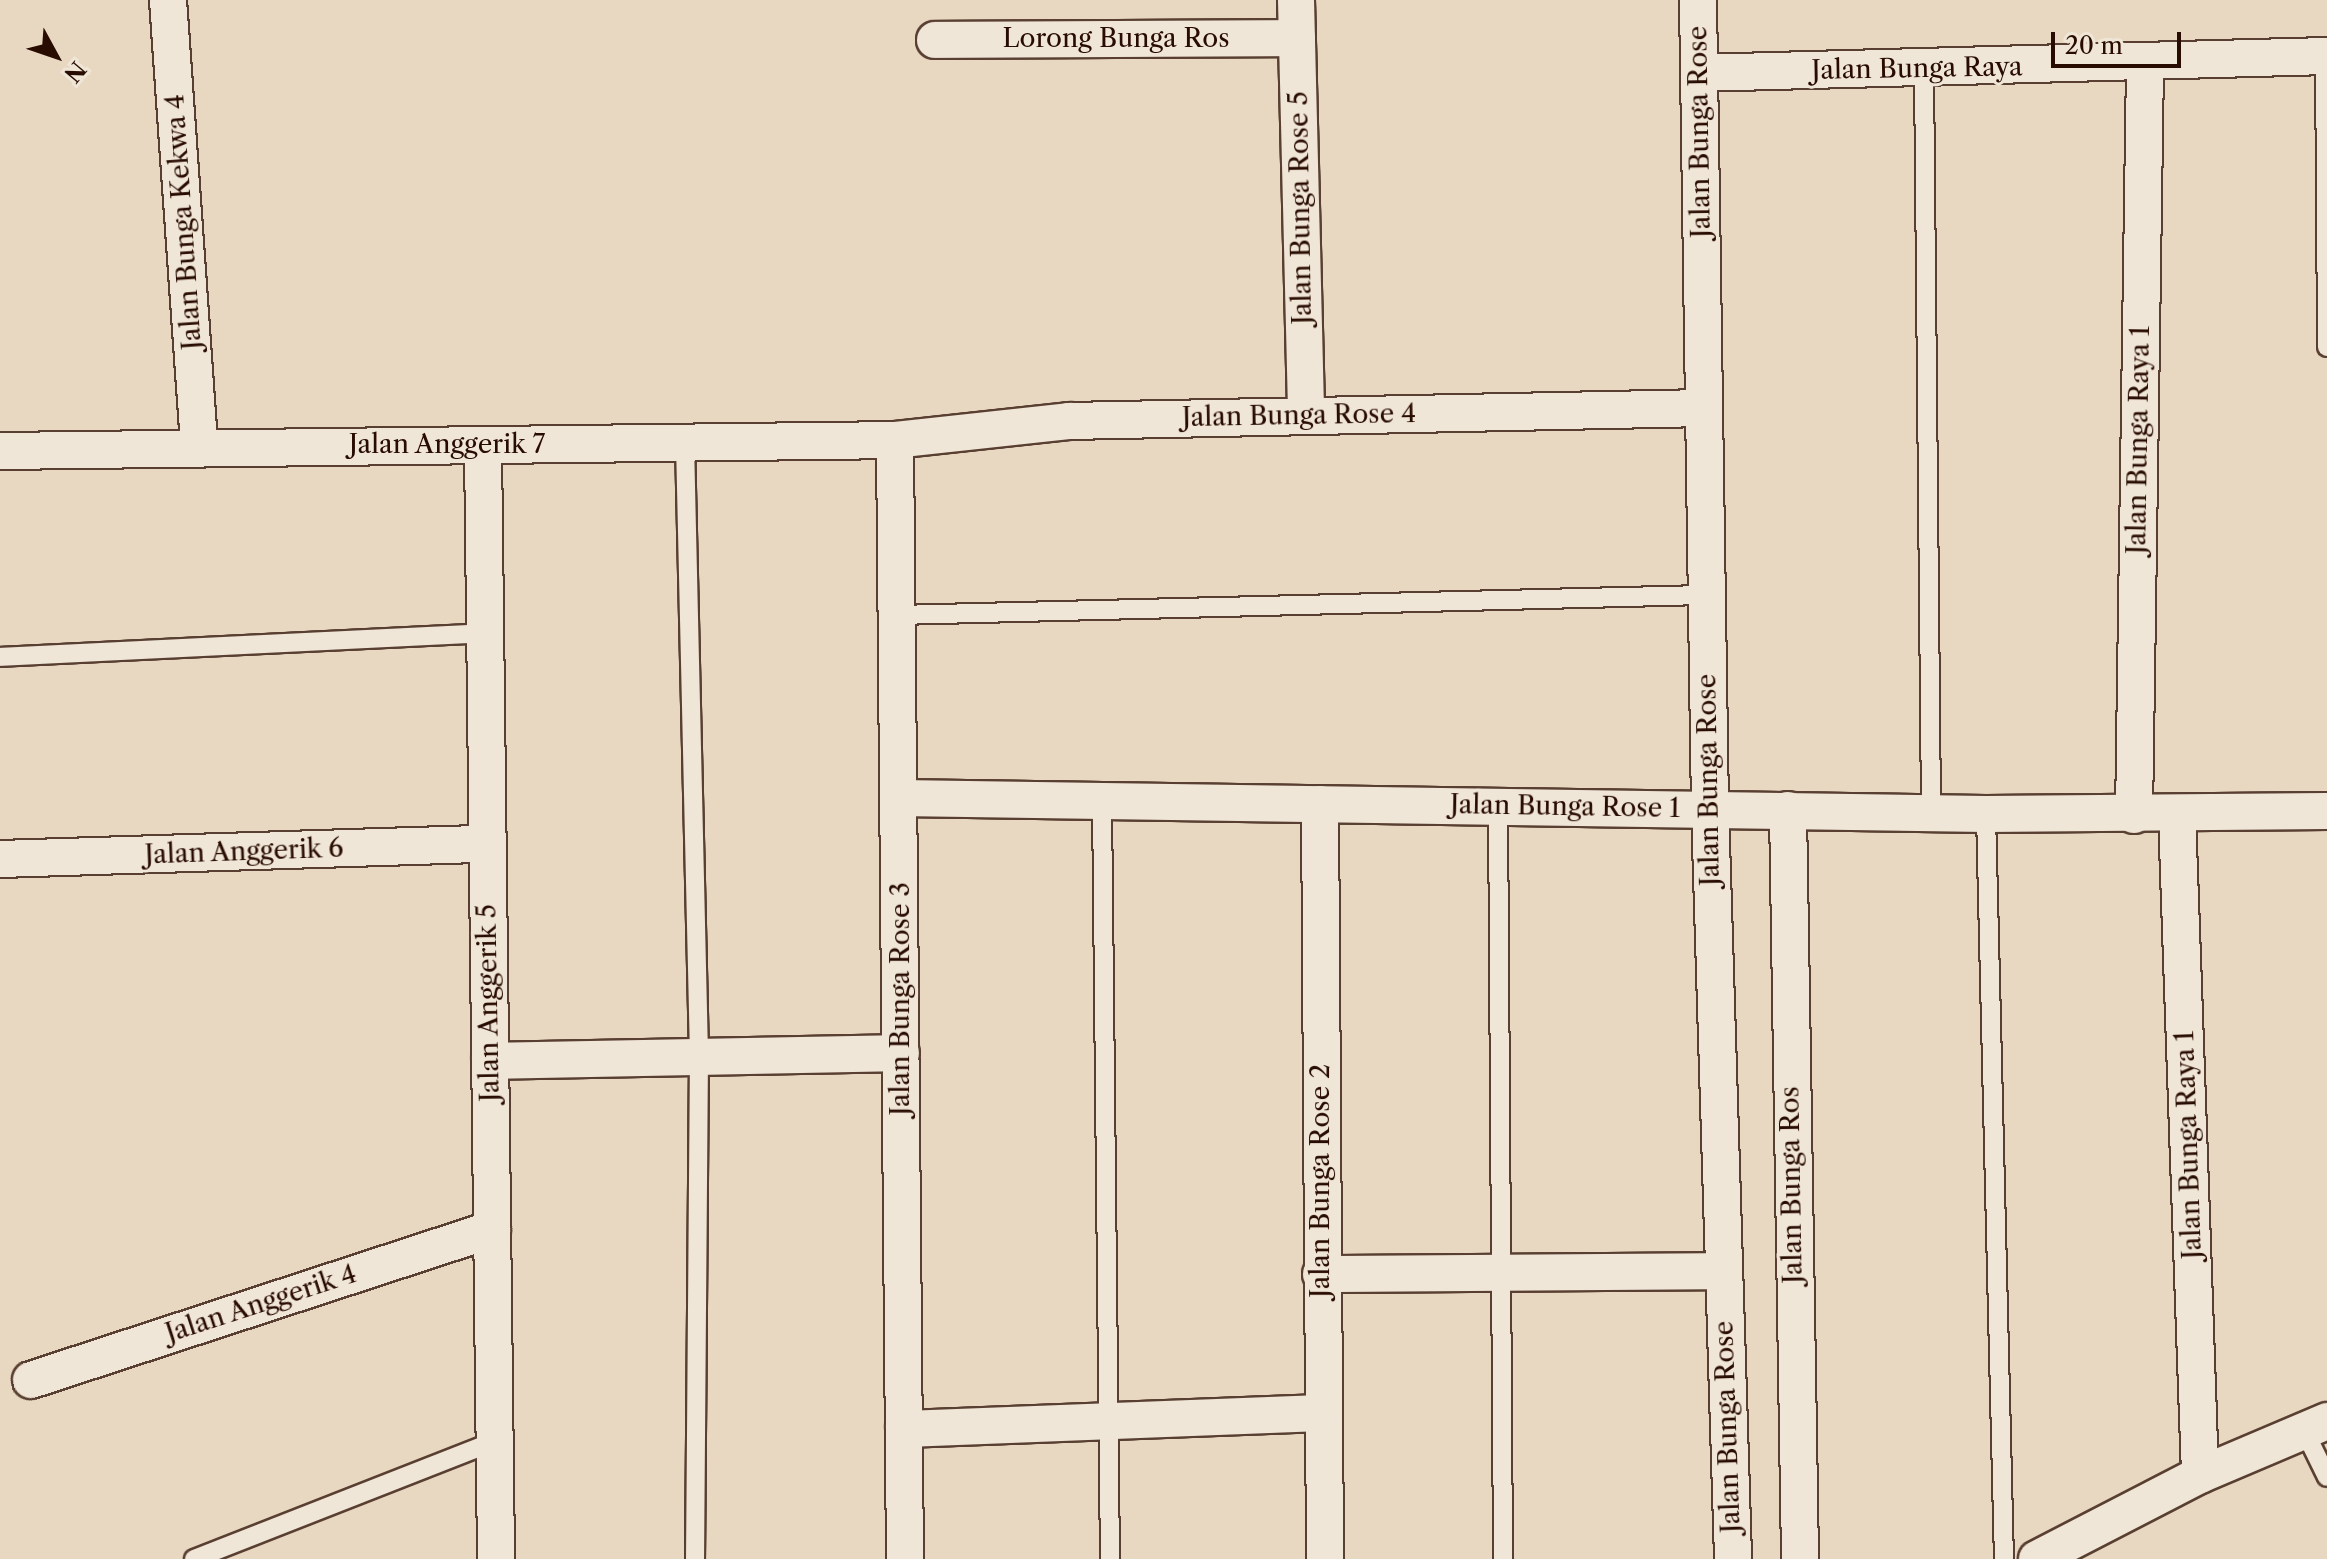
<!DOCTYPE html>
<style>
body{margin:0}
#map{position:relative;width:2327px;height:1559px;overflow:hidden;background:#e8d8c1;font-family:"Libre Caslon Text",serif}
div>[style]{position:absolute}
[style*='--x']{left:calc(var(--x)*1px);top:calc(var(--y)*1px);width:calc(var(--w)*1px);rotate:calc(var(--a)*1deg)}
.roads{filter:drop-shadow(2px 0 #593f31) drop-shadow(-2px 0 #593f31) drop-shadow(0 2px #593f31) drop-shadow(0 -2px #593f31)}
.lane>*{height:18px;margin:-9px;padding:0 9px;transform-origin:9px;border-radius:9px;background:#f0e6d7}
.street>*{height:36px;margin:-18px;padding:0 18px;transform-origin:18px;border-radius:18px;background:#f0e6d7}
span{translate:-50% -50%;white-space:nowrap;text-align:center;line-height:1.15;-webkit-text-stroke:6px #f0e6d7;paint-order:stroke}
.street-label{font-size:26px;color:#290c01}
.north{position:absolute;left:16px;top:16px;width:80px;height:80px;-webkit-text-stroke:6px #f0e6d7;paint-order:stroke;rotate:130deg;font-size:22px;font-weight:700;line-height:32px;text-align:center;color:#290c01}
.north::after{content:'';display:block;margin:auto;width:28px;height:36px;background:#290c01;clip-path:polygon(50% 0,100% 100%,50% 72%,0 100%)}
.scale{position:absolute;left:2051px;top:32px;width:130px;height:36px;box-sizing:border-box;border:4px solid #290c01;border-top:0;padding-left:10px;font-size:24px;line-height:28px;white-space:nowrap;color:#290c01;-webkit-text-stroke:6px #f0e6d7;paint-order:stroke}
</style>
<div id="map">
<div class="roads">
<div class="lane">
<div style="--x:2325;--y:56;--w:291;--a:89.6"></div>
<div style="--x:1924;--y:69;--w:743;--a:89.46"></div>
<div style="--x:685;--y:443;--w:611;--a:88.69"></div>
<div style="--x:699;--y:1054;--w:505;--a:90.45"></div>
<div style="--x:897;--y:615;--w:809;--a:-1.42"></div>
<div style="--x:0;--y:657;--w:486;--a:-2.8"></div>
<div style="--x:1102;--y:801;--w:758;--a:89.4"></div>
<div style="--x:1498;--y:806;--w:753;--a:89.62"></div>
<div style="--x:1986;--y:814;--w:745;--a:88.62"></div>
<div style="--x:2305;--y:1432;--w:50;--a:63.9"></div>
<div style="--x:194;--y:1559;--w:323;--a:-21.4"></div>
</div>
<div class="street">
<div style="--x:168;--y:0;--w:445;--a:86"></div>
<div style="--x:1296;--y:0;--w:416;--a:88.6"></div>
<div style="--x:1698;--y:0;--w:809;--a:89.15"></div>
<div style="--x:1710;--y:809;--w:750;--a:88.24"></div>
<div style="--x:935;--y:40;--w:362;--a:-0.3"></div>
<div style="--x:1699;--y:73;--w:628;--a:-1.55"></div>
<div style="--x:895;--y:440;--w:1119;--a:89.49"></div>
<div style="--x:483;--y:446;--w:1113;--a:89.33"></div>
<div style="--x:0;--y:451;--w:895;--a:-0.7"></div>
<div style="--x:895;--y:440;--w:175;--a:-6.2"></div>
<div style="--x:1069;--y:421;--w:635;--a:-1.17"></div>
<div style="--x:899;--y:798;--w:1087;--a:0.84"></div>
<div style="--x:1986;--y:814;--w:341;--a:-0.5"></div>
<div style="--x:1320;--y:804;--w:755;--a:89.62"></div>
<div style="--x:1788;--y:810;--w:749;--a:89.08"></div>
<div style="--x:2134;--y:815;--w:751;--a:-89.16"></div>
<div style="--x:2177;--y:815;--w:660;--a:88"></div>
<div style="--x:0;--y:859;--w:487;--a:-1.8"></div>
<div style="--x:490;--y:1061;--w:411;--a:-1.1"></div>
<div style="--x:1321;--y:1274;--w:401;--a:-0.4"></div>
<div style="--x:31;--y:1380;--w:485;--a:-18.1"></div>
<div style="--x:904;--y:1429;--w:419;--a:-2.2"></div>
<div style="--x:2037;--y:1559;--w:183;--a:-27.3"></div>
<div style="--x:2200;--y:1475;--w:138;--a:-23"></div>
</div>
</div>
<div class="street-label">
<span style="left:1116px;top:39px">Lorong Bunga Ros</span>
<span style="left:1917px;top:69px;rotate:-1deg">Jalan Bunga Raya</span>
<span style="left:1700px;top:132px;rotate:-91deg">Jalan Bunga Rose</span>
<span style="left:1301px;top:208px;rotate:-91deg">Jalan Bunga Rose 5</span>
<span style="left:184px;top:222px;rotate:-94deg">Jalan Bunga Kekwa 4</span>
<span style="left:1299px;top:416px;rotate:-1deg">Jalan Bunga Rose 4</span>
<span style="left:2139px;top:440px;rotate:-89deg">Jalan Bunga Raya 1</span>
<span style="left:447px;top:445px">Jalan Anggerik 7</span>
<span style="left:1709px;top:780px;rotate:-91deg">Jalan Bunga Rose</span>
<span style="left:1565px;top:807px;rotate:1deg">Jalan Bunga Rose 1</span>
<span style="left:244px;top:852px;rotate:-2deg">Jalan Anggerik 6</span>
<span style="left:901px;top:999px;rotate:-90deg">Jalan Bunga Rose 3</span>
<span style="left:489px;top:1003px;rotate:-91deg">Jalan Anggerik 5</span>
<span style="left:2189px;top:1145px;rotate:-92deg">Jalan Bunga Raya 1</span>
<span style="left:1321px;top:1181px;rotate:-90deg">Jalan Bunga Rose 2</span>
<span style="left:1792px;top:1185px;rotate:-91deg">Jalan Bunga Ros</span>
<span style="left:261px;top:1304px;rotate:-18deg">Jalan Anggerik 4</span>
<span style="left:1728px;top:1427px;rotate:-92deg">Jalan Bunga Rose</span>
</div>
<div class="north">N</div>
<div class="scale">20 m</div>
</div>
